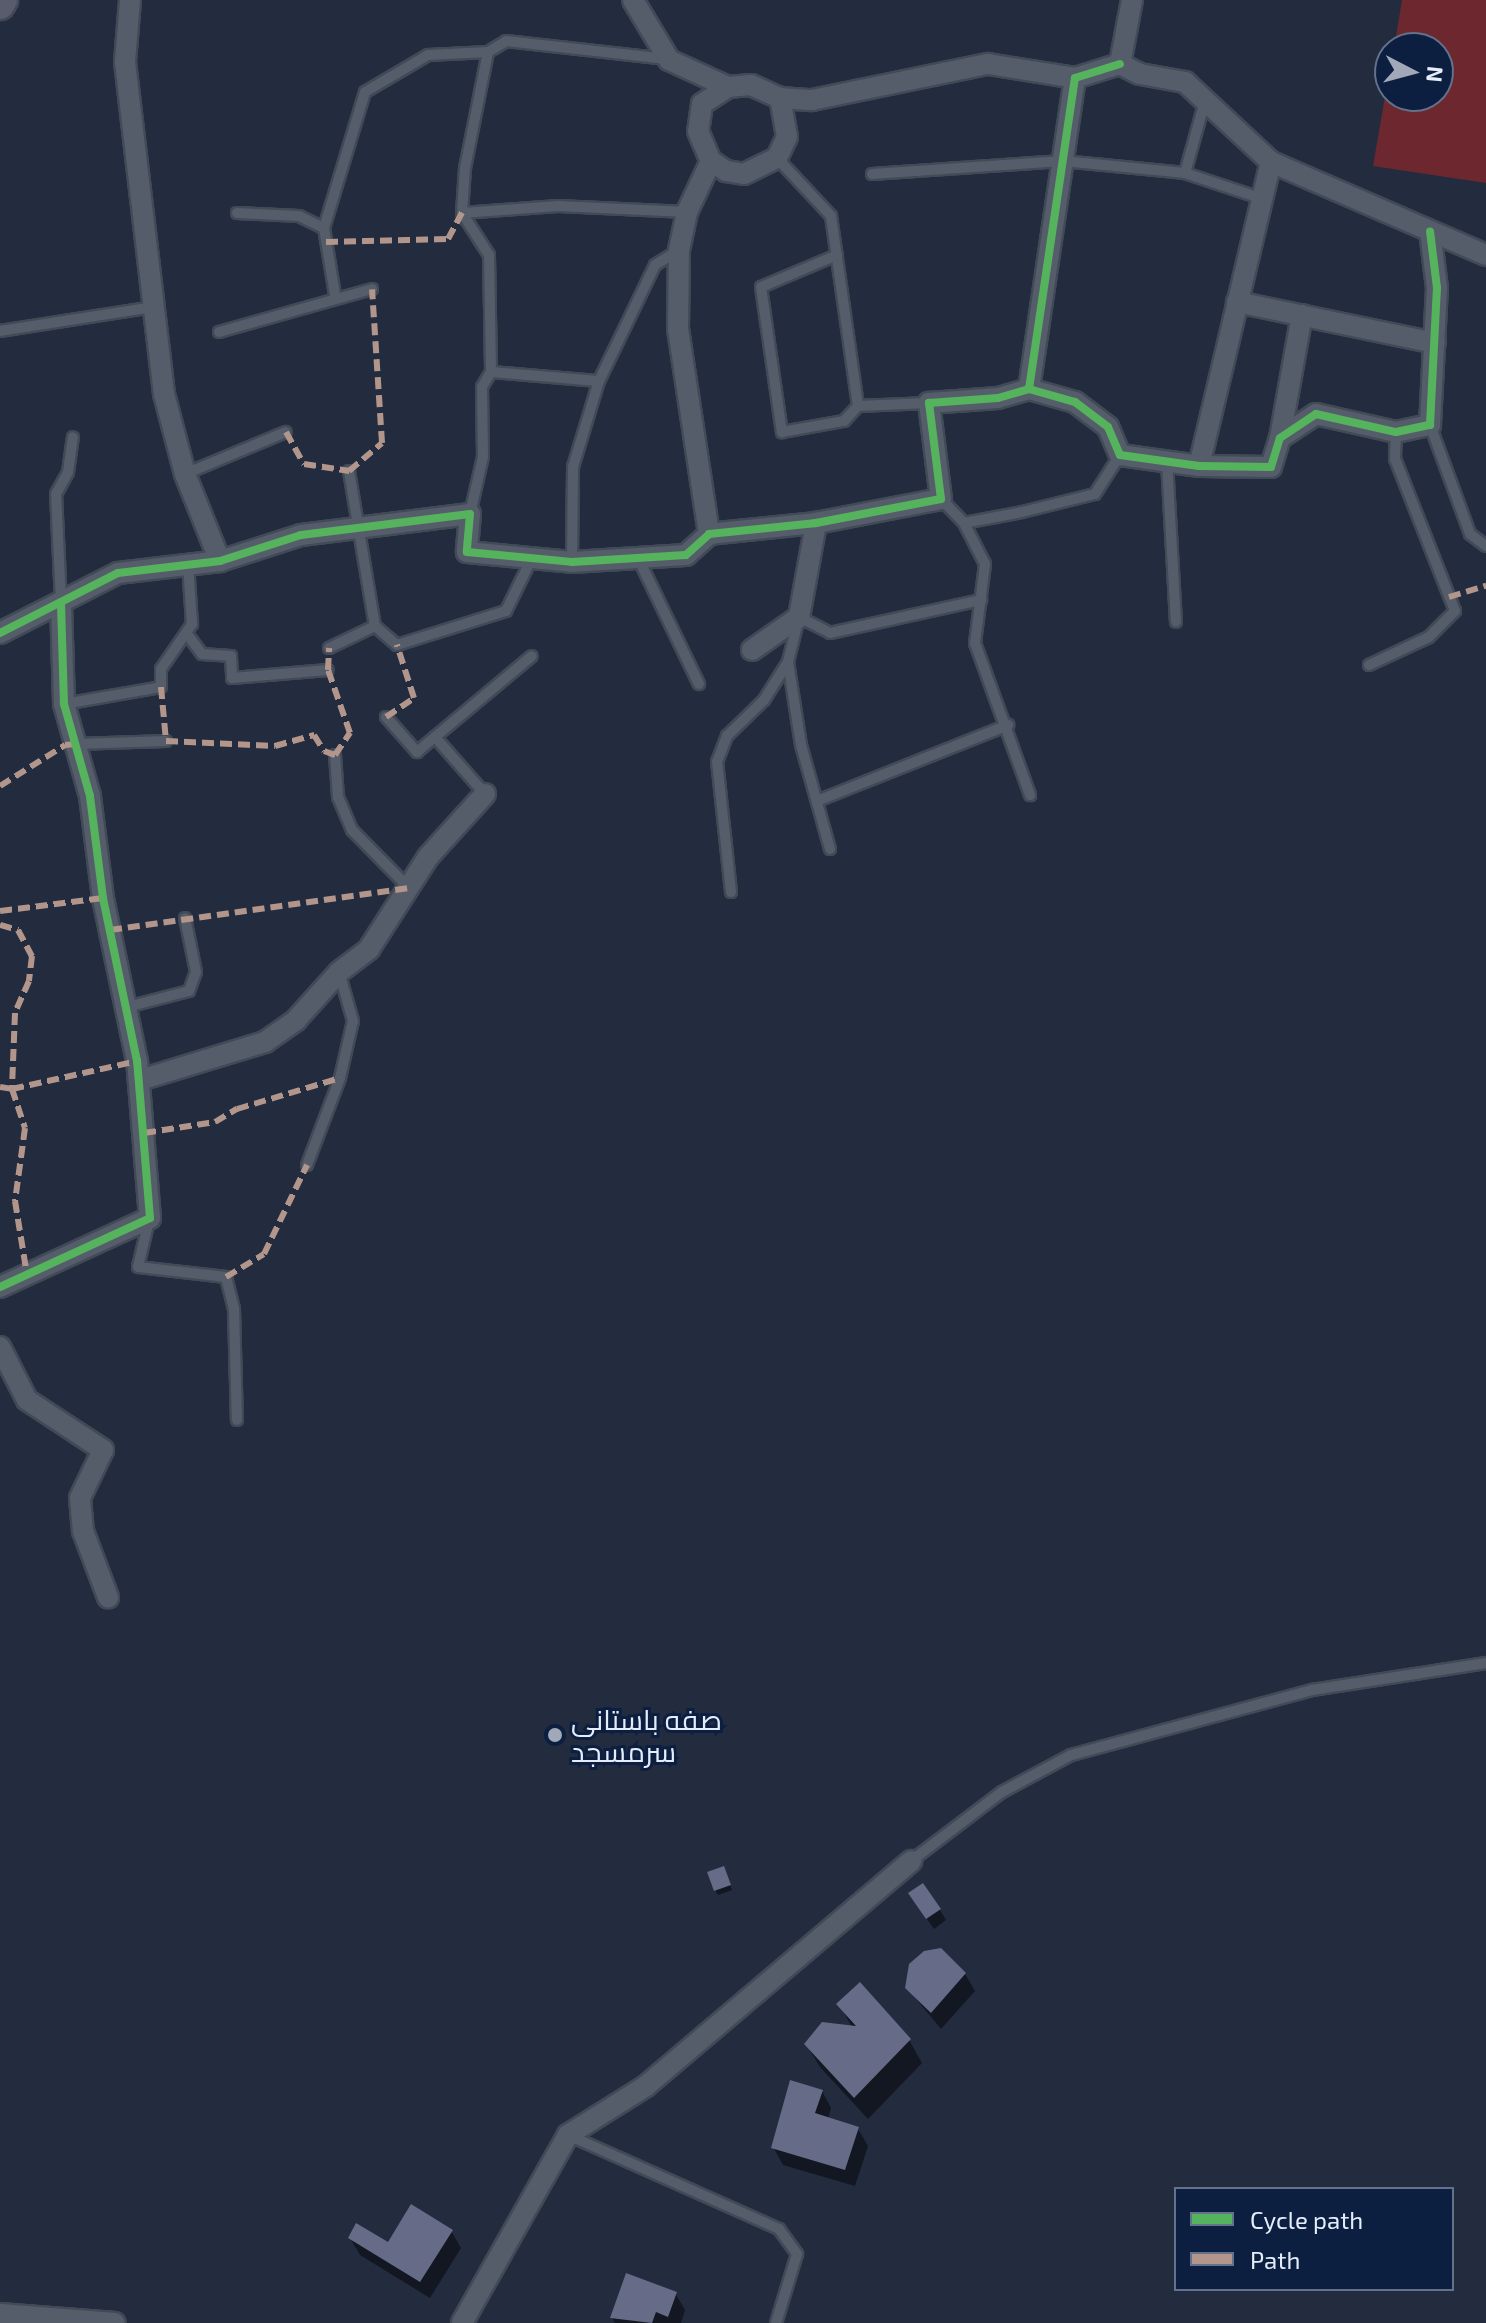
<!DOCTYPE html>
<meta charset="utf-8">
<style>
body{margin:0}
#map{position:relative;width:1486px;height:2323px;overflow:hidden;background:#222c3e;font-family:"Exo 2",Cairo,sans-serif}
div>[style]{position:absolute}
[style*='--x']{left:calc(var(--x)*1px);top:calc(var(--y)*1px);width:calc(var(--w)*1px);rotate:calc(var(--a)*1deg)}
.green>*{inset:0;background:#6c282e}
.shadow>*{inset:0;background:#0007}
.building>*{inset:0;background:#666b88}
.roads{filter:drop-shadow(2px 0 #424957) drop-shadow(-2px 0 #424957) drop-shadow(0 2px #424957) drop-shadow(0 -2px #424957)}
.service>*{height:10px;margin:-5px;padding:0 5px;transform-origin:5px;border-radius:5px;background:#555d6b}
.minor>*{height:20px;margin:-10px;padding:0 10px;transform-origin:10px;border-radius:10px;background:#555d6b}
.secondary>*{height:28px;margin:-14px;padding:0 14px;transform-origin:14px;border-radius:14px;background:#585c6c}
.quiet>*{height:6px;margin-top:-3px;transform-origin:0;background:repeating-linear-gradient(90deg,#b2968c 0 12px,transparent 0 18px)}
.cycleway>*{height:8px;margin:-4px;padding:0 4px;transform-origin:4px;border-radius:4px;background:#56b35d}
.dots>*{width:22px;height:22px;translate:-50% -50%;box-sizing:border-box;border:4px solid #0c1f40;border-radius:50%}
span{translate:-50% -50%;white-space:nowrap;text-align:center;line-height:1.15;-webkit-text-stroke:6px #0c1f40;paint-order:stroke}
.poi-label{font-size:28px;color:#e5edfb}
.left{translate:0 -50%;text-align:left}
.legend{position:absolute;left:1174px;top:2187px;width:280px;height:104px;box-sizing:border-box;background:#0c1f40;border:2px solid #63718b;margin:0;padding:10px 14px;list-style:none;font-size:24px;color:#e5edfb}
.legend li{display:flex;align-items:center;gap:16px;height:40px}
.legend b{width:40px;border:2px solid #63718b}
.north{position:absolute;left:1374px;top:32px;width:80px;height:80px;box-sizing:border-box;background:#0c1f40;border:2px solid #63718b;border-radius:50%;rotate:96deg;font-size:22px;font-weight:700;line-height:32px;text-align:center;color:#e5edfb}
.north::after{content:'';display:block;margin:auto;width:28px;height:36px;background:#a1a9b9;clip-path:polygon(50% 0,100% 100%,50% 72%,0 100%)}
</style>
<div id="map">
<div class="green">
<div style="clip-path:polygon(1402px 0,1486px 0,1486px 183px,1373px 166px,1390px 68px,1390px 96px,1438px 96px,1438px 48px,1394px 48px)"></div>
</div>
<div class="shadow">
<div style="clip-path:polygon(726px 1873px,732px 1890px,718px 1895px,715px 1890px)"></div>
<div style="clip-path:polygon(917px 1905px,940px 1910px,946px 1920px,934px 1929px)"></div>
<div style="clip-path:polygon(965px 1974px,975px 1991px,941px 2029px,907px 1988px)"></div>
<div style="clip-path:polygon(839px 2004px,909px 2040px,922px 2063px,868px 2119px,820px 2067px,806px 2044px,852px 2027px)"></div>
<div style="clip-path:polygon(822px 2091px,831px 2108px,828px 2119px,858px 2129px,868px 2146px,855px 2186px,783px 2165px,773px 2147px)"></div>
<div style="clip-path:polygon(451px 2231px,461px 2248px,430px 2298px,360px 2255px,350px 2238px,388px 2245px)"></div>
<div style="clip-path:polygon(675px 2293px,685px 2310px,681px 2323px,615px 2323px,612px 2318px)"></div>
</div>
<div class="building">
<div style="clip-path:polygon(724px 1866px,731px 1885px,714px 1891px,707px 1872px)"></div>
<div style="clip-path:polygon(923px 1883px,941px 1909px,926px 1919px,908px 1893px)"></div>
<div style="clip-path:polygon(941px 1948px,966px 1973px,931px 2013px,905px 1988px,909px 1964px,924px 1951px)"></div>
<div style="clip-path:polygon(860px 1982px,911px 2039px,854px 2098px,804px 2044px,822px 2022px,856px 2026px,836px 2004px)"></div>
<div style="clip-path:polygon(790px 2080px,823px 2090px,815px 2113px,859px 2127px,845px 2170px,771px 2148px)"></div>
<div style="clip-path:polygon(411px 2204px,453px 2230px,420px 2282px,348px 2238px,356px 2223px,388px 2242px)"></div>
<div style="clip-path:polygon(626px 2273px,677px 2292px,668px 2317px,656px 2312px,652px 2323px,610px 2318px)"></div>
</div>
<div class="roads">
<div class="service">
<div style="--x:488;--y:52;--w:118;--a:101.2"></div>
<div style="--x:465;--y:168;--w:45;--a:93.8"></div>
<div style="--x:462;--y:213;--w:50;--a:57.3"></div>
<div style="--x:489;--y:255;--w:117;--a:89"></div>
<div style="--x:777;--y:158;--w:79;--a:47"></div>
<div style="--x:831;--y:216;--w:192;--a:81.9"></div>
<div style="--x:858;--y:406;--w:71;--a:-2.4"></div>
<div style="--x:1185;--y:173;--w:79;--a:18.4"></div>
<div style="--x:872;--y:174;--w:191;--a:-3.9"></div>
<div style="--x:1063;--y:161;--w:123;--a:5.6"></div>
<div style="--x:1185;--y:173;--w:75;--a:-74.5"></div>
<div style="--x:237;--y:213;--w:62;--a:2.8"></div>
<div style="--x:299;--y:216;--w:28;--a:26"></div>
<div style="--x:462;--y:213;--w:96;--a:-4.2"></div>
<div style="--x:558;--y:206;--w:129;--a:2.7"></div>
<div style="--x:837;--y:255;--w:82;--a:157.2"></div>
<div style="--x:761;--y:287;--w:147;--a:81.8"></div>
<div style="--x:782;--y:432;--w:63;--a:-10.1"></div>
<div style="--x:844;--y:421;--w:21;--a:-47"></div>
<div style="--x:335;--y:295;--w:68;--a:-99.3"></div>
<div style="--x:324;--y:228;--w:142;--a:-73.2"></div>
<div style="--x:365;--y:92;--w:73;--a:-30.4"></div>
<div style="--x:428;--y:55;--w:60;--a:-2.9"></div>
<div style="--x:488;--y:52;--w:21;--a:-31"></div>
<div style="--x:506;--y:41;--w:162;--a:6.4"></div>
<div style="--x:0;--y:331;--w:156;--a:-8.9"></div>
<div style="--x:219;--y:332;--w:159;--a:-15.7"></div>
<div style="--x:1430;--y:425;--w:116;--a:69.8"></div>
<div style="--x:1470;--y:534;--w:20;--a:37"></div>
<div style="--x:1167;--y:462;--w:160;--a:86.8"></div>
<div style="--x:349;--y:471;--w:157;--a:80.5"></div>
<div style="--x:375;--y:626;--w:29;--a:41"></div>
<div style="--x:397;--y:645;--w:114;--a:-17.3"></div>
<div style="--x:506;--y:611;--w:55;--a:-63.9"></div>
<div style="--x:185;--y:474;--w:109;--a:-22.6"></div>
<div style="--x:941;--y:499;--w:33;--a:46"></div>
<div style="--x:964;--y:523;--w:59;--a:-10.7"></div>
<div style="--x:1022;--y:512;--w:75;--a:-13.9"></div>
<div style="--x:1095;--y:494;--w:46;--a:-57.3"></div>
<div style="--x:470;--y:514;--w:58;--a:-77.2"></div>
<div style="--x:483;--y:457;--w:70;--a:-90.8"></div>
<div style="--x:482;--y:387;--w:17;--a:-59"></div>
<div style="--x:491;--y:372;--w:108;--a:4.8"></div>
<div style="--x:964;--y:523;--w:46;--a:62.9"></div>
<div style="--x:985;--y:564;--w:80;--a:97.2"></div>
<div style="--x:975;--y:643;--w:162;--a:70.1"></div>
<div style="--x:638;--y:558;--w:140;--a:64.2"></div>
<div style="--x:572;--y:562;--w:95;--a:-89.4"></div>
<div style="--x:573;--y:467;--w:90;--a:-73.2"></div>
<div style="--x:599;--y:381;--w:129;--a:-64.2"></div>
<div style="--x:655;--y:265;--w:28;--a:-32"></div>
<div style="--x:61;--y:603;--w:109;--a:-92.6"></div>
<div style="--x:56;--y:494;--w:25;--a:-61"></div>
<div style="--x:68;--y:472;--w:35;--a:-82"></div>
<div style="--x:187;--y:634;--w:25;--a:53"></div>
<div style="--x:202;--y:654;--w:29;--a:4"></div>
<div style="--x:231;--y:656;--w:22;--a:87"></div>
<div style="--x:232;--y:678;--w:96;--a:-4.8"></div>
<div style="--x:329;--y:648;--w:51;--a:-25.6"></div>
<div style="--x:788;--y:662;--w:84;--a:81.1"></div>
<div style="--x:801;--y:745;--w:108;--a:74.4"></div>
<div style="--x:1369;--y:665;--w:66;--a:-25"></div>
<div style="--x:1429;--y:637;--w:37;--a:-45"></div>
<div style="--x:1455;--y:611;--w:163;--a:-111.5"></div>
<div style="--x:1395;--y:459;--w:27;--a:-88"></div>
<div style="--x:64;--y:704;--w:98;--a:-9.9"></div>
<div style="--x:161;--y:687;--w:18;--a:-90"></div>
<div style="--x:161;--y:669;--w:55;--a:-55.4"></div>
<div style="--x:192;--y:624;--w:60;--a:-93.8"></div>
<div style="--x:386;--y:717;--w:47;--a:48.5"></div>
<div style="--x:417;--y:752;--w:23;--a:-40"></div>
<div style="--x:435;--y:737;--w:76;--a:48.7"></div>
<div style="--x:435;--y:737;--w:126;--a:-39.9"></div>
<div style="--x:76;--y:744;--w:90;--a:-1.9"></div>
<div style="--x:335;--y:755;--w:42;--a:85.9"></div>
<div style="--x:338;--y:797;--w:36;--a:67"></div>
<div style="--x:352;--y:830;--w:81;--a:45.5"></div>
<div style="--x:817;--y:801;--w:206;--a:-21.7"></div>
<div style="--x:731;--y:892;--w:131;--a:-96.1"></div>
<div style="--x:717;--y:762;--w:28;--a:-69"></div>
<div style="--x:727;--y:736;--w:52;--a:-44.2"></div>
<div style="--x:764;--y:700;--w:45;--a:-57.7"></div>
<div style="--x:788;--y:662;--w:46;--a:-76.3"></div>
<div style="--x:799;--y:617;--w:35;--a:27"></div>
<div style="--x:830;--y:633;--w:155;--a:-12.3"></div>
<div style="--x:127;--y:1007;--w:64;--a:-14.5"></div>
<div style="--x:189;--y:991;--w:20;--a:-70"></div>
<div style="--x:196;--y:972;--w:55;--a:-101.5"></div>
<div style="--x:307;--y:1165;--w:93;--a:-69.2"></div>
<div style="--x:340;--y:1078;--w:58;--a:-77.2"></div>
<div style="--x:353;--y:1021;--w:51;--a:-105.9"></div>
<div style="--x:149;--y:1220;--w:48;--a:103.2"></div>
<div style="--x:138;--y:1267;--w:89;--a:6.5"></div>
<div style="--x:226;--y:1277;--w:33;--a:76"></div>
<div style="--x:234;--y:1309;--w:111;--a:88.5"></div>
<div style="--x:911;--y:1861;--w:114;--a:-37.2"></div>
<div style="--x:1002;--y:1792;--w:78;--a:-28.2"></div>
<div style="--x:1071;--y:1755;--w:250;--a:-15.1"></div>
<div style="--x:1312;--y:1690;--w:176;--a:-8.8"></div>
<div style="--x:568;--y:2135;--w:231;--a:24"></div>
<div style="--x:779;--y:2229;--w:31;--a:54"></div>
<div style="--x:797;--y:2254;--w:72;--a:106.9"></div>
</div>
<div class="minor">
<div style="--x:130;--y:0;--w:62;--a:94.6"></div>
<div style="--x:125;--y:62;--w:334;--a:83.3"></div>
<div style="--x:164;--y:394;--w:83;--a:75.3"></div>
<div style="--x:185;--y:474;--w:94;--a:68.1"></div>
<div style="--x:633;--y:0;--w:70;--a:59"></div>
<div style="--x:669;--y:60;--w:65;--a:24.6"></div>
<div style="--x:728;--y:87;--w:23;--a:-5"></div>
<div style="--x:751;--y:85;--w:32;--a:24"></div>
<div style="--x:780;--y:98;--w:32;--a:4"></div>
<div style="--x:812;--y:100;--w:180;--a:-11.6"></div>
<div style="--x:988;--y:64;--w:88;--a:9.1"></div>
<div style="--x:1120;--y:64;--w:22;--a:27"></div>
<div style="--x:1140;--y:74;--w:46;--a:10.1"></div>
<div style="--x:1185;--y:82;--w:117;--a:42.9"></div>
<div style="--x:1271;--y:162;--w:234;--a:23.4"></div>
<div style="--x:1120;--y:64;--w:65;--a:-79.4"></div>
<div style="--x:728;--y:87;--w:31;--a:147"></div>
<div style="--x:702;--y:104;--w:27;--a:98"></div>
<div style="--x:698;--y:131;--w:33;--a:67"></div>
<div style="--x:711;--y:161;--w:18;--a:34"></div>
<div style="--x:726;--y:171;--w:18;--a:9"></div>
<div style="--x:744;--y:174;--w:37;--a:-26"></div>
<div style="--x:777;--y:158;--w:23;--a:-65"></div>
<div style="--x:787;--y:137;--w:40;--a:-100"></div>
<div style="--x:1237;--y:302;--w:202;--a:11.7"></div>
<div style="--x:1029;--y:389;--w:48;--a:15.8"></div>
<div style="--x:1075;--y:402;--w:41;--a:37.1"></div>
<div style="--x:1108;--y:427;--w:30;--a:67"></div>
<div style="--x:1120;--y:455;--w:80;--a:7.9"></div>
<div style="--x:1199;--y:466;--w:72;--a:0.8"></div>
<div style="--x:1271;--y:467;--w:30;--a:-73"></div>
<div style="--x:1280;--y:438;--w:43;--a:-33.7"></div>
<div style="--x:1316;--y:414;--w:82;--a:12.7"></div>
<div style="--x:1396;--y:432;--w:35;--a:-12"></div>
<div style="--x:1430;--y:425;--w:137;--a:-87.1"></div>
<div style="--x:1437;--y:288;--w:57;--a:-97"></div>
<div style="--x:1280;--y:438;--w:125;--a:-79.9"></div>
<div style="--x:1199;--y:466;--w:312;--a:-76.7"></div>
<div style="--x:709;--y:534;--w:207;--a:-98.6"></div>
<div style="--x:678;--y:329;--w:79;--a:-89.3"></div>
<div style="--x:679;--y:250;--w:39;--a:-78"></div>
<div style="--x:687;--y:212;--w:56;--a:-64.8"></div>
<div style="--x:0;--y:633;--w:132;--a:-27"></div>
<div style="--x:118;--y:573;--w:103;--a:-6.7"></div>
<div style="--x:220;--y:561;--w:85;--a:-17.8"></div>
<div style="--x:301;--y:535;--w:170;--a:-7.1"></div>
<div style="--x:470;--y:514;--w:38;--a:95"></div>
<div style="--x:467;--y:552;--w:105;--a:5.4"></div>
<div style="--x:572;--y:562;--w:114;--a:-3.5"></div>
<div style="--x:686;--y:555;--w:31;--a:-42"></div>
<div style="--x:709;--y:534;--w:108;--a:-5.9"></div>
<div style="--x:816;--y:523;--w:127;--a:-10.9"></div>
<div style="--x:941;--y:499;--w:97;--a:-97.1"></div>
<div style="--x:929;--y:403;--w:69;--a:-4.1"></div>
<div style="--x:998;--y:398;--w:32;--a:-16"></div>
<div style="--x:1029;--y:389;--w:314;--a:-81.6"></div>
<div style="--x:1075;--y:78;--w:47;--a:-17.3"></div>
<div style="--x:752;--y:650;--w:57;--a:-35.1"></div>
<div style="--x:799;--y:617;--w:96;--a:-79.7"></div>
<div style="--x:140;--y:1080;--w:131;--a:-16.9"></div>
<div style="--x:265;--y:1042;--w:38;--a:-35"></div>
<div style="--x:296;--y:1020;--w:64;--a:-48.1"></div>
<div style="--x:339;--y:972;--w:38;--a:-37"></div>
<div style="--x:369;--y:949;--w:109;--a:-57.3"></div>
<div style="--x:428;--y:857;--w:85;--a:-47.9"></div>
<div style="--x:0;--y:1287;--w:165;--a:-24.7"></div>
<div style="--x:150;--y:1218;--w:158;--a:-94.7"></div>
<div style="--x:137;--y:1061;--w:167;--a:-101.8"></div>
<div style="--x:103;--y:898;--w:103;--a:-97.3"></div>
<div style="--x:90;--y:796;--w:96;--a:-105.8"></div>
<div style="--x:64;--y:704;--w:101;--a:-91.7"></div>
<div style="--x:0;--y:1347;--w:59;--a:63"></div>
<div style="--x:27;--y:1400;--w:91;--a:33.3"></div>
<div style="--x:103;--y:1450;--w:53;--a:115.6"></div>
<div style="--x:80;--y:1498;--w:33;--a:85"></div>
<div style="--x:83;--y:1531;--w:71;--a:69.3"></div>
<div style="--x:0;--y:2314;--w:115;--a:4.5"></div>
<div style="--x:462;--y:2323;--w:216;--a:-60.6"></div>
<div style="--x:568;--y:2135;--w:92;--a:-32.1"></div>
<div style="--x:646;--y:2086;--w:348;--a:-40.3"></div>
</div>
<div class="secondary">
<div style="--x:0;--y:5;--w:6;--a:-59"></div>
</div>
</div>
<div class="quiet">
<div style="--x:326;--y:242;--w:122;--a:-1.4"></div>
<div style="--x:448;--y:239;--w:30;--a:-62"></div>
<div style="--x:286;--y:432;--w:37;--a:61"></div>
<div style="--x:304;--y:464;--w:46;--a:8.8"></div>
<div style="--x:349;--y:471;--w:43;--a:-40.3"></div>
<div style="--x:382;--y:443;--w:154;--a:-93.7"></div>
<div style="--x:1449;--y:597;--w:39;--a:-17"></div>
<div style="--x:161;--y:687;--w:54;--a:84.7"></div>
<div style="--x:166;--y:741;--w:109;--a:2.6"></div>
<div style="--x:275;--y:746;--w:41;--a:-15.8"></div>
<div style="--x:314;--y:735;--w:19;--a:58"></div>
<div style="--x:324;--y:751;--w:12;--a:20"></div>
<div style="--x:335;--y:755;--w:27;--a:-56"></div>
<div style="--x:350;--y:733;--w:67;--a:-109.2"></div>
<div style="--x:328;--y:670;--w:22;--a:-87"></div>
<div style="--x:386;--y:717;--w:34;--a:-34"></div>
<div style="--x:414;--y:698;--w:56;--a:-107.8"></div>
<div style="--x:0;--y:786;--w:77;--a:-32.2"></div>
<div style="--x:65;--y:745;--w:11;--a:-5"></div>
<div style="--x:0;--y:911;--w:104;--a:-7.2"></div>
<div style="--x:0;--y:925;--w:19;--a:16"></div>
<div style="--x:18;--y:930;--w:30;--a:62"></div>
<div style="--x:32;--y:956;--w:25;--a:97"></div>
<div style="--x:29;--y:981;--w:35;--a:114"></div>
<div style="--x:15;--y:1013;--w:76;--a:92.3"></div>
<div style="--x:12;--y:1089;--w:41;--a:71.6"></div>
<div style="--x:25;--y:1128;--w:74;--a:97.8"></div>
<div style="--x:15;--y:1201;--w:75;--a:80.8"></div>
<div style="--x:110;--y:930;--w:302;--a:-8"></div>
<div style="--x:0;--y:1087;--w:12;--a:9"></div>
<div style="--x:12;--y:1089;--w:128;--a:-12.6"></div>
<div style="--x:144;--y:1133;--w:72;--a:-8.8"></div>
<div style="--x:215;--y:1122;--w:26;--a:-31"></div>
<div style="--x:237;--y:1109;--w:108;--a:-16.8"></div>
<div style="--x:226;--y:1277;--w:44;--a:-31.2"></div>
<div style="--x:264;--y:1254;--w:99;--a:-64.2"></div>
</div>
<div class="cycleway">
<div style="--x:1029;--y:389;--w:48;--a:15.8"></div>
<div style="--x:1075;--y:402;--w:41;--a:37.1"></div>
<div style="--x:1108;--y:427;--w:30;--a:67"></div>
<div style="--x:1120;--y:455;--w:80;--a:7.9"></div>
<div style="--x:1199;--y:466;--w:72;--a:0.8"></div>
<div style="--x:1271;--y:467;--w:30;--a:-73"></div>
<div style="--x:1280;--y:438;--w:43;--a:-33.7"></div>
<div style="--x:1316;--y:414;--w:82;--a:12.7"></div>
<div style="--x:1396;--y:432;--w:35;--a:-12"></div>
<div style="--x:1430;--y:425;--w:137;--a:-87.1"></div>
<div style="--x:1437;--y:288;--w:57;--a:-97"></div>
<div style="--x:0;--y:633;--w:132;--a:-27"></div>
<div style="--x:118;--y:573;--w:103;--a:-6.7"></div>
<div style="--x:220;--y:561;--w:85;--a:-17.8"></div>
<div style="--x:301;--y:535;--w:170;--a:-7.1"></div>
<div style="--x:470;--y:514;--w:38;--a:95"></div>
<div style="--x:467;--y:552;--w:105;--a:5.4"></div>
<div style="--x:572;--y:562;--w:114;--a:-3.5"></div>
<div style="--x:686;--y:555;--w:31;--a:-42"></div>
<div style="--x:709;--y:534;--w:108;--a:-5.9"></div>
<div style="--x:816;--y:523;--w:127;--a:-10.9"></div>
<div style="--x:941;--y:499;--w:97;--a:-97.1"></div>
<div style="--x:929;--y:403;--w:69;--a:-4.1"></div>
<div style="--x:998;--y:398;--w:32;--a:-16"></div>
<div style="--x:1029;--y:389;--w:314;--a:-81.6"></div>
<div style="--x:1075;--y:78;--w:47;--a:-17.3"></div>
<div style="--x:0;--y:1287;--w:165;--a:-24.7"></div>
<div style="--x:150;--y:1218;--w:158;--a:-94.7"></div>
<div style="--x:137;--y:1061;--w:167;--a:-101.8"></div>
<div style="--x:103;--y:898;--w:103;--a:-97.3"></div>
<div style="--x:90;--y:796;--w:96;--a:-105.8"></div>
<div style="--x:64;--y:704;--w:101;--a:-91.7"></div>
</div>
<div class="dots">
<div style="left:555px;top:1735px;background:#a1a9b9"></div>
</div>
<div class="poi-label">
<span class="left" style="left:571px;top:1735px">صفه باستانی<br>سرمسجد</span>
</div>
<ul class="legend">
<li><b style="height:10px;background:#56b35d"></b>Cycle path</li>
<li><b style="height:10px;background:#b2968c"></b>Path</li>
</ul>
<div class="north">N</div>
</div>
